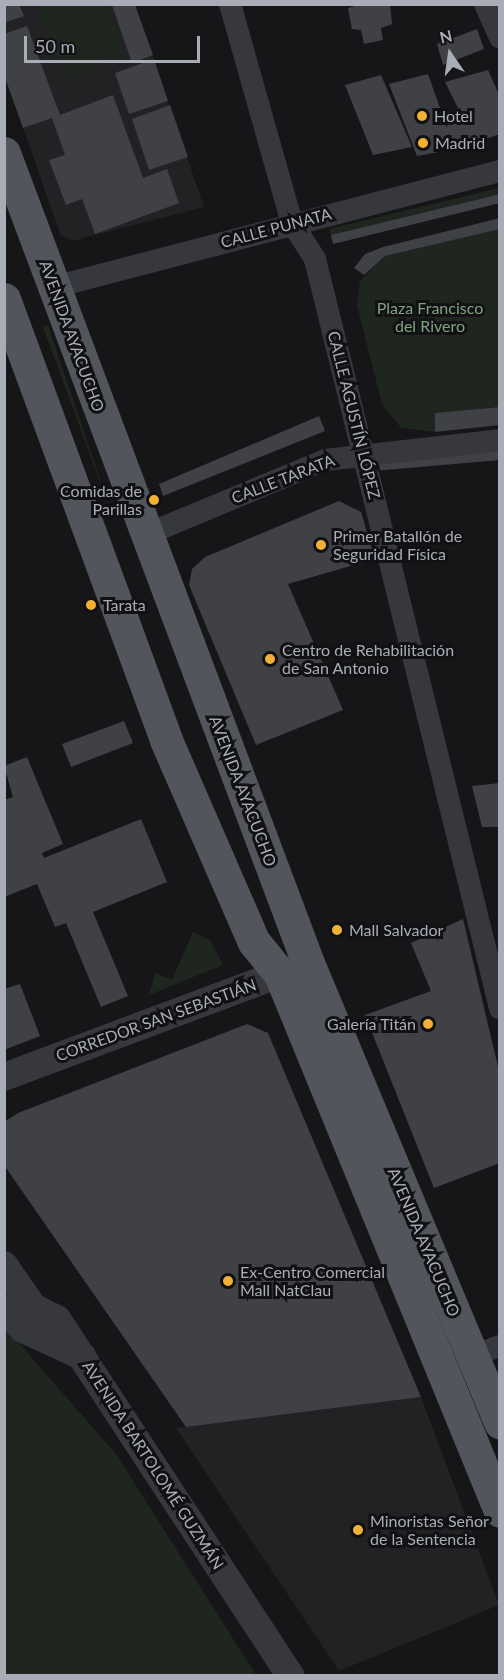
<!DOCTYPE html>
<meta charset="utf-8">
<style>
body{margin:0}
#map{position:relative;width:504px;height:1680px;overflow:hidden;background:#161618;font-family:Lato,sans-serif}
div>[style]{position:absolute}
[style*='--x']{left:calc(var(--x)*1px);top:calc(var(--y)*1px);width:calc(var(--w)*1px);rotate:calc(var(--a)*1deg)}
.built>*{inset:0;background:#222225}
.green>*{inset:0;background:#1e261f}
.building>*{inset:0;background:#404145}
.minor>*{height:22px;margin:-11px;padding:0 11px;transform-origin:11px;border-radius:11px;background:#37383d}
.tertiary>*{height:28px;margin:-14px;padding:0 14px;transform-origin:14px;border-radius:14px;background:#37383d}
.primary>*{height:33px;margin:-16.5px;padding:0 16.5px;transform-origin:16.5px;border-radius:16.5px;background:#53555c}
.dots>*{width:16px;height:16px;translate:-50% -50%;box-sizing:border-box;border:3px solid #111113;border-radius:50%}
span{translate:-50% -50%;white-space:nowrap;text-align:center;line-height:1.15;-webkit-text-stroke:6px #111113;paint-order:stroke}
.poi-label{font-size:16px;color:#a8adb8}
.left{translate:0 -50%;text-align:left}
.right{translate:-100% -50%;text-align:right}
.street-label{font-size:16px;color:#a8adb8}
.park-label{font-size:16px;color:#7fa381}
.frame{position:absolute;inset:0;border:6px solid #a8adb8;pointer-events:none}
.north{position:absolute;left:420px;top:24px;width:60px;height:60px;-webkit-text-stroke:4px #111113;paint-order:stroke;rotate:347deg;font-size:16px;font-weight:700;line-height:24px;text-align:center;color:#a8adb8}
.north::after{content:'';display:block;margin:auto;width:21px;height:27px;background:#a8adb8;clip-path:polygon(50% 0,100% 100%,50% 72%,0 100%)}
.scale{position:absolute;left:24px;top:36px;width:176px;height:27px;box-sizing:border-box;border:3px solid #a8adb8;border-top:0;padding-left:8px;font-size:18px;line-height:21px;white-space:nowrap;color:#a8adb8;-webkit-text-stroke:4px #111113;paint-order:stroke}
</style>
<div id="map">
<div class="built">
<div style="clip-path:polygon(4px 5px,135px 5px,204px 207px,72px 241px,60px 234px,5px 75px)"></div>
<div style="clip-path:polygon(421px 1397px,499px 1605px,339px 1671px,176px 1428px)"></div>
</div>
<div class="green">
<div style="clip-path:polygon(37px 5px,107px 5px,125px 57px,63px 79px)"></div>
<div style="clip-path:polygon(499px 188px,499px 194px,331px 235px,329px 229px)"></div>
<div style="clip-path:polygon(499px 229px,499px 407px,435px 413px,435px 432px,401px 428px,382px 404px,357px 305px,360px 281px,385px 256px)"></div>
<div style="clip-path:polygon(48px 325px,86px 438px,113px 517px,43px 327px)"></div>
<div style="clip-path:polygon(193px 932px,210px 940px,223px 965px,149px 995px,155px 973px,172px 980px)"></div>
<div style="clip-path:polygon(4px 1326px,116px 1454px,256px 1675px,5px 1675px)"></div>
</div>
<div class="building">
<div style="clip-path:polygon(4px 4px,19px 4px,24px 16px,4px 23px)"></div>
<div style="clip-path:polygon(362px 4px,390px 4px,392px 24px,381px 28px,383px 40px,364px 44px,361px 30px,352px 29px,348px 8px)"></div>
<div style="clip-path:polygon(112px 5px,135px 5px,153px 55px,132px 63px)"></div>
<div style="clip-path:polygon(27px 26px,60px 115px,113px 95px,143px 178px,167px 169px,179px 203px,95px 234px,82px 199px,66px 205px,49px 160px,65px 155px,52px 118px,23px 128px,4px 75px,4px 34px)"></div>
<div style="clip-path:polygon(477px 29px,484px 49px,443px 65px,437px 44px)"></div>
<div style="clip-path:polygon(154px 59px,168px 101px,129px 114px,115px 73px)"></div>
<div style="clip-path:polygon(488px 70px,500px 97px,500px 134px,458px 148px,449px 133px,455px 149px,417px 156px,389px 84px,428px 74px,447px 128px,449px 114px,458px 108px,445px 82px)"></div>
<div style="clip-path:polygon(381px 75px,412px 147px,373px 155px,345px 85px)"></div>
<div style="clip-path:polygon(170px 105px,188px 157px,149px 170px,132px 119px)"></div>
<div style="clip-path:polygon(500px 194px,500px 203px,333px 244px,331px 235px)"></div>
<div style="clip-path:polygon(500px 218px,500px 229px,385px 256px,364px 275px,354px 268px,365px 254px,383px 247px)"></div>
<div style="clip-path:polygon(500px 407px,500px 425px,435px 432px,435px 413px)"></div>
<div style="clip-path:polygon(319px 416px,325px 431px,163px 496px,159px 484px)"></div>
<div style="clip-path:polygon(500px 446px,500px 460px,374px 471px,369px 457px)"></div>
<div style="clip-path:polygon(339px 501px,361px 512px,375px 559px,288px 584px,343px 710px,256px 745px,189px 585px,192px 569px,205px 557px)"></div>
<div style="clip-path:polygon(124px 721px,133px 743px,71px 767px,62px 744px)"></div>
<div style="clip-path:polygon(27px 757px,63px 844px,42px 853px,44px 858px,141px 819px,167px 882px,93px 912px,128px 996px,101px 1007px,66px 923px,55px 927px,37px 884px,4px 897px,4px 800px,13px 797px,4px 766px)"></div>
<div style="clip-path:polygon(500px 783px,500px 827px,482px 827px,472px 786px)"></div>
<div style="clip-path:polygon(463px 919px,500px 1075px,500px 1163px,434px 1188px,365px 1015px,431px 991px,411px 943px)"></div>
<div style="clip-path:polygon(20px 984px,40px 1036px,4px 1050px,4px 989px)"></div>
<div style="clip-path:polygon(247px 1024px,268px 1033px,421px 1397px,186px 1427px,4px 1165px,4px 1122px,18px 1113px)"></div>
</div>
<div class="minor">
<div style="--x:230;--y:4;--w:228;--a:74.2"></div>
<div style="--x:292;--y:223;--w:43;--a:57.4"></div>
<div style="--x:315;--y:259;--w:772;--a:76.13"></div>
<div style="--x:485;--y:4;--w:37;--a:66"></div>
<div style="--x:54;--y:287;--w:461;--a:-14.6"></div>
<div style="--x:145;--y:535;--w:195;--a:-22.6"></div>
<div style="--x:325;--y:460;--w:176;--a:-6.5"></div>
<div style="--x:472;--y:1356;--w:30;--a:-20"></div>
</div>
<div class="tertiary">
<div style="--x:4;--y:1077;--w:314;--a:-20.5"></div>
<div style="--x:4;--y:1265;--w:51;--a:55.4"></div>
<div style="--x:33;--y:1307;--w:27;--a:27"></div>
<div style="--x:57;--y:1319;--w:427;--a:56.8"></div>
<div style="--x:4;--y:1308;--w:28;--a:48"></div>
<div style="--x:23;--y:1329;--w:65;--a:24.6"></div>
</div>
<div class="primary">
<div style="--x:4;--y:153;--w:865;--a:69.43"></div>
<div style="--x:308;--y:963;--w:498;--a:67.3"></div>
<div style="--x:4;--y:299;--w:470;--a:69.8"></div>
<div style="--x:166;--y:740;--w:220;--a:66.5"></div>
<div style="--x:254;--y:942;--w:41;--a:50.9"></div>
<div style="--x:280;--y:974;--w:580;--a:67.72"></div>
</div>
<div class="dots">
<div style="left:422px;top:116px;background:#f2b134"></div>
<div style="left:423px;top:143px;background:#f2b134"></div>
<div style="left:154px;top:500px;background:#f2b134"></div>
<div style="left:321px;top:545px;background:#f2b134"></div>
<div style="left:91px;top:605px;background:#f2b134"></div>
<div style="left:270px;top:659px;background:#f2b134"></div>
<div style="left:337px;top:930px;background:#f2b134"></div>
<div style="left:428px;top:1024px;background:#f2b134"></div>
<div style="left:228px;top:1281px;background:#f2b134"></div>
<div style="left:358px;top:1530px;background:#f2b134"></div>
</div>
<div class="poi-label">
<span class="left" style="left:434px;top:116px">Hotel</span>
<span class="left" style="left:435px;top:143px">Madrid</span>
<span class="right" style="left:142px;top:500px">Comidas de<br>Parillas</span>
<span class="left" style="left:333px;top:545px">Primer Batallón de<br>Seguridad Física</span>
<span class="left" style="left:103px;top:605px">Tarata</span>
<span class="left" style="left:282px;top:659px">Centro de Rehabilitación<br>de San Antonio</span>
<span class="left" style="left:349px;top:930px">Mall Salvador</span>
<span class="right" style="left:416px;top:1024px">Galería Titán</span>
<span class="left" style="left:240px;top:1281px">Ex-Centro Comercial<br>Mall NatClau</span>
<span class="left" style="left:370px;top:1530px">Minoristas Señor<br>de la Sentencia</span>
</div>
<div class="street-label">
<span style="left:276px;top:228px;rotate:-15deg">CALLE PUNATA</span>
<span style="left:72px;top:336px;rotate:70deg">AVENIDA AYACUCHO</span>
<span style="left:354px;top:415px;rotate:76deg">CALLE AGUSTÍN LÓPEZ</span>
<span style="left:283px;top:479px;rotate:-21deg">CALLE TARATA</span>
<span style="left:243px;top:791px;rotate:69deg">AVENIDA AYACUCHO</span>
<span style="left:156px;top:1020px;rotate:-20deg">CORREDOR SAN SEBASTIÁN</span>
<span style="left:424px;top:1242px;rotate:67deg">AVENIDA AYACUCHO</span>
<span style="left:153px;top:1465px;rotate:57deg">AVENIDA BARTOLOMÉ GUZMÁN</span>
</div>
<div class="park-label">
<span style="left:430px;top:317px">Plaza Francisco<br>del Rivero</span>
</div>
<div class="frame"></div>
<div class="north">N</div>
<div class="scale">50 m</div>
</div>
